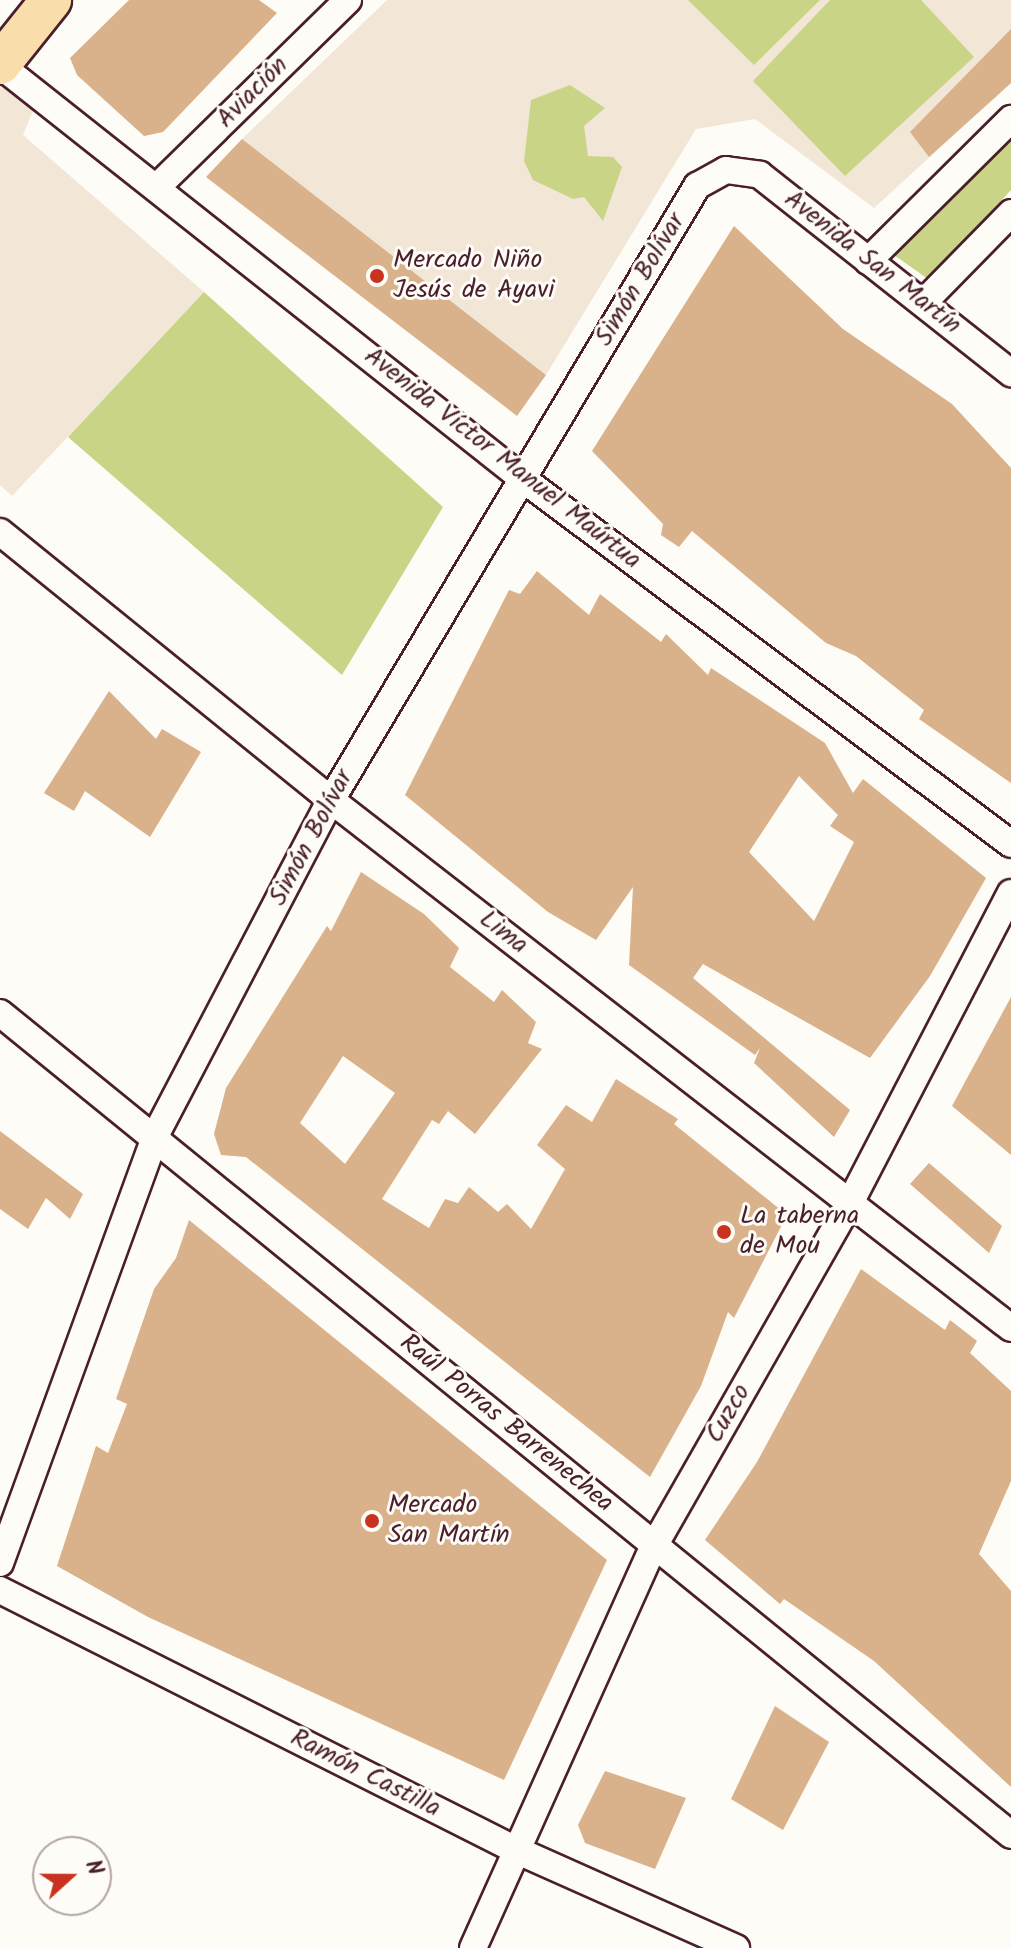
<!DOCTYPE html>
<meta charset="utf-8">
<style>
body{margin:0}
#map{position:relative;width:1011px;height:1948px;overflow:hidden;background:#fdfcf7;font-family:Kalam,sans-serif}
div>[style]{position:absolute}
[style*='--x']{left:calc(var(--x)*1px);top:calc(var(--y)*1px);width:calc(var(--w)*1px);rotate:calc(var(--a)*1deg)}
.built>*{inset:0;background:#f2e6d6}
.green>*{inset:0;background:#cad487}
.building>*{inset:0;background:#d9b18a}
.roads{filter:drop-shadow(2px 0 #4a1f2b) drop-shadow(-2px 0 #4a1f2b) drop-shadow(0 2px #4a1f2b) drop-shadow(0 -2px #4a1f2b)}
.minor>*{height:26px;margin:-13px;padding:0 13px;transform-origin:13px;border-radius:13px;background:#fdfcf7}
.primary>*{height:40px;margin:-20px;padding:0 20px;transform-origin:20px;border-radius:20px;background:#f9deab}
.dots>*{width:22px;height:22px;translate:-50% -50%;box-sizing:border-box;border:4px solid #fdfcf7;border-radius:50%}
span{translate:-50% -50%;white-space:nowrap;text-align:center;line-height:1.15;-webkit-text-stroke:6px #fdfcf7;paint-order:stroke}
.street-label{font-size:26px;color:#4a1f2b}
.poi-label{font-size:26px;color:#4a1f2b}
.left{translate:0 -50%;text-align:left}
.north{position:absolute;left:32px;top:1836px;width:80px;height:80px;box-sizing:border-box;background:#fdfcf7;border:2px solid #b5a4a5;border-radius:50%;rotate:69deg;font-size:22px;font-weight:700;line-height:32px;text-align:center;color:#4a1f2b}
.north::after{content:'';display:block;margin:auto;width:28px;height:36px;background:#c8321e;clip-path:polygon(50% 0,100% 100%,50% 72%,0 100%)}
</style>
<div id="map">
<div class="built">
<div style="clip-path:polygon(387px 0,1011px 0,1011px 83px,874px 208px,755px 119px,696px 129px,546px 375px,242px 139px)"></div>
<div style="clip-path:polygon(0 65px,38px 99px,23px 135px,204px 292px,12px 496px,0 485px)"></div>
</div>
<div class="green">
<div style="clip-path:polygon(688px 0,820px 0,754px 65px)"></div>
<div style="clip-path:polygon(830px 0,921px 0,974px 57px,845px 176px,753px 81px)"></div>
<div style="clip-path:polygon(570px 85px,605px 108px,584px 126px,588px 156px,613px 157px,622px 167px,603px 221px,584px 197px,573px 199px,533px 180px,524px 161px,531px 100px)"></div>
<div style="clip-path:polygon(1011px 136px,1011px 190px,928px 279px,894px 255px)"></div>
<div style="clip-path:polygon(204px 292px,443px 507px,342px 675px,68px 437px)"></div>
</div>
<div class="building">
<div style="clip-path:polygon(129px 0,259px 0,277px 13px,163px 132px,144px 136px,77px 75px,70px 58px)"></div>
<div style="clip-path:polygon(1011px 29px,1011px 83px,929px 157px,910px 132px)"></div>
<div style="clip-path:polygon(242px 139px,546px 375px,517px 416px,206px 177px)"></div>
<div style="clip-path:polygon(734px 226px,843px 329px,952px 404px,1011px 468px,1011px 783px,919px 719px,924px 710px,856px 656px,826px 643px,692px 531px,679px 547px,661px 535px,663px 524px,592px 451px)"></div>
<div style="clip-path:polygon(evenodd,537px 571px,589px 615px,600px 594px,661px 642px,666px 634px,708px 675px,711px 668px,825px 743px,853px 793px,863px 779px,986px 878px,930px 976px,870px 1058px,703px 964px,693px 978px,850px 1110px,834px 1137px,754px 1063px,760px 1048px,755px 1055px,629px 965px,633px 887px,596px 940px,548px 912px,405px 795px,509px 590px,520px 594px,537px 571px,799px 776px,838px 815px,830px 826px,854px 842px,814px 921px,749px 852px,799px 776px)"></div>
<div style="clip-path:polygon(109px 691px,156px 739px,162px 729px,201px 752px,150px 837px,85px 791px,74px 811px,44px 793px)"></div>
<div style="clip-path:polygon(evenodd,361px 872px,424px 914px,459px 948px,450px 967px,494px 1002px,502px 990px,536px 1022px,528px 1043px,542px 1049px,475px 1134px,448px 1111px,439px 1124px,432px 1120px,382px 1199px,429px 1228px,445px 1199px,458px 1203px,469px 1187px,498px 1212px,507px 1204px,531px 1229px,565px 1169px,537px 1145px,566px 1105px,592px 1122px,616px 1079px,678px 1119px,674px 1124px,787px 1215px,734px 1318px,728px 1312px,701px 1386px,650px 1477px,246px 1157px,221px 1155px,214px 1134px,226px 1088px,327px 926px,331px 931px,361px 872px,343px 1056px,395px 1093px,345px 1164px,300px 1123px,343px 1056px)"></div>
<div style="clip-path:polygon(1011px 997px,1011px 1155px,952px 1106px)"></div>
<div style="clip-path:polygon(0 1131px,83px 1194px,70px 1219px,46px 1198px,28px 1229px,0 1209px)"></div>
<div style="clip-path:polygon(929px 1163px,1002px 1226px,989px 1253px,910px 1184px)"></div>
<div style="clip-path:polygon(189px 1220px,607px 1560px,504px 1780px,148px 1617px,57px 1566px,96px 1446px,108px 1453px,127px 1404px,116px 1399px,154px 1289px,176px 1258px)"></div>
<div style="clip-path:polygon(861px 1269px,945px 1330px,950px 1320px,977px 1341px,970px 1353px,1011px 1391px,1011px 1481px,979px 1554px,1011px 1591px,1011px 1787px,874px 1661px,784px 1599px,780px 1604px,705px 1540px,757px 1462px)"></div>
<div style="clip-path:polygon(775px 1706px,829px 1742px,783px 1830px,731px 1799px)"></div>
<div style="clip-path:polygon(605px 1771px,686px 1798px,655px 1869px,585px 1843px,578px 1825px)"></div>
</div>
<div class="roads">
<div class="minor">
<div style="--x:0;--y:65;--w:667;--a:38.36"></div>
<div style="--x:523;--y:479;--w:609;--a:36.79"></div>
<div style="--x:158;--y:186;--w:266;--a:-44.4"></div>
<div style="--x:868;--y:261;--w:202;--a:-44.8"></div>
<div style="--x:923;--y:303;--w:126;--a:-45.6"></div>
<div style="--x:0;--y:532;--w:426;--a:39"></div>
<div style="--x:331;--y:800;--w:861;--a:37.83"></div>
<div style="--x:0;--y:1013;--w:1303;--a:39.11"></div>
<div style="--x:0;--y:1563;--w:454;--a:-70"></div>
<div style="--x:155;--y:1136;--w:379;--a:-62.4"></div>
<div style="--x:331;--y:800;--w:715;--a:-59.2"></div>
<div style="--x:697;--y:186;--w:33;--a:-29"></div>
<div style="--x:726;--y:170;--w:34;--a:8"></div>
<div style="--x:760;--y:175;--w:320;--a:38.3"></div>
<div style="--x:0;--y:1590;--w:578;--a:26.74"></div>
<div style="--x:516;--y:1850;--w:241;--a:24"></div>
<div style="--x:473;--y:1948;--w:441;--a:-65.8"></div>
<div style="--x:654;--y:1546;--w:395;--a:-60.3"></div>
<div style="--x:850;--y:1203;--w:349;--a:-62.6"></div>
</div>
<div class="primary">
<div style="--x:0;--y:64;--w:82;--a:-51.4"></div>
</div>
</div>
<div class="dots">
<div style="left:377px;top:276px;background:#c8321e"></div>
<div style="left:724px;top:1232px;background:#c8321e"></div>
<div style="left:372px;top:1521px;background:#c8321e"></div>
</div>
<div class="street-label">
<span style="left:253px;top:93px;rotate:-45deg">Aviación</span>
<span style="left:872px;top:263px;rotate:38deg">Avenida San Martín</span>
<span style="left:641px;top:280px;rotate:-59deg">Simón Bolívar</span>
<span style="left:502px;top:459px;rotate:38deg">Avenida Víctor Manuel Maúrtua</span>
<span style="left:312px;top:838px;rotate:-62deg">Simón Bolívar</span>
<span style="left:503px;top:933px;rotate:38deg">Lima</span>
<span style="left:729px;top:1414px;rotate:-60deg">Cuzco</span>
<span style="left:506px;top:1424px;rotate:39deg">Raúl Porras Barrenechea</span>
<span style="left:365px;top:1774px;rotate:27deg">Ramón Castilla</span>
</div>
<div class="poi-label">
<span class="left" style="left:393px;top:276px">Mercado Niño<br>Jesús de Ayavi</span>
<span class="left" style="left:740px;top:1232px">La taberna<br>de Mou</span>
<span class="left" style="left:388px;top:1521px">Mercado<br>San Martín</span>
</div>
<div class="north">N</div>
</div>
